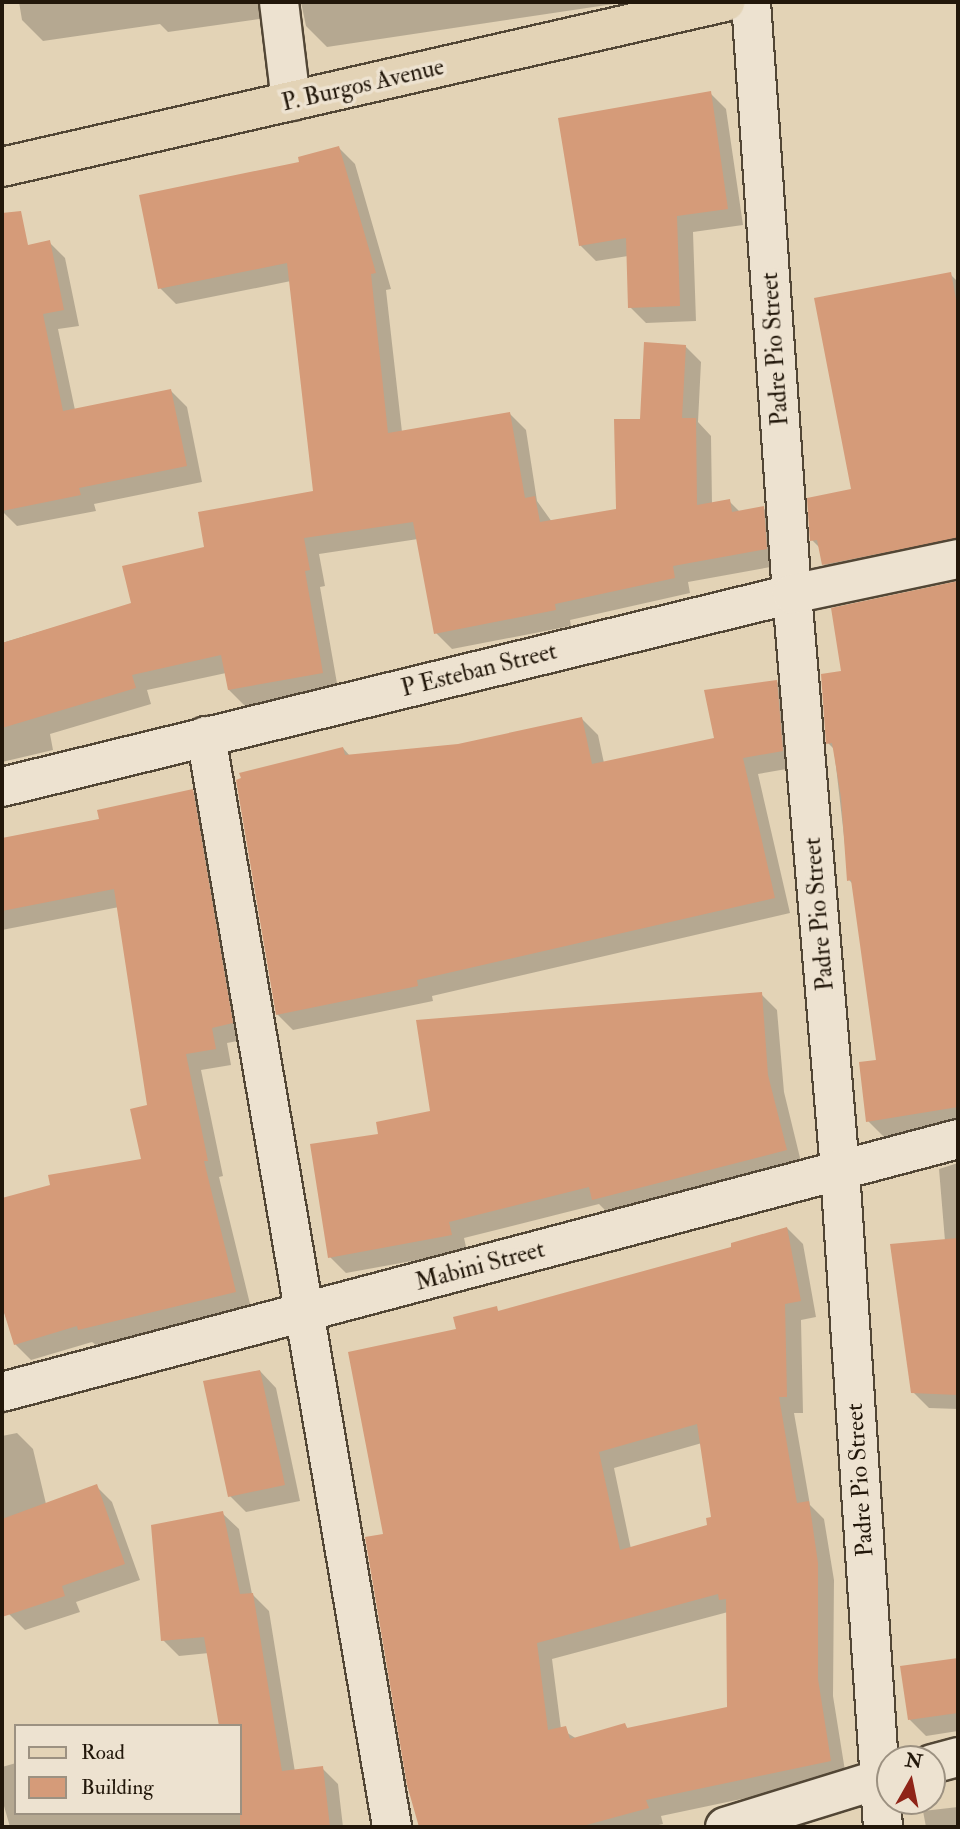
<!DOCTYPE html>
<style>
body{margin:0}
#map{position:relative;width:960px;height:1829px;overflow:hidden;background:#e3d3b6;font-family:"IM FELL Double Pica",serif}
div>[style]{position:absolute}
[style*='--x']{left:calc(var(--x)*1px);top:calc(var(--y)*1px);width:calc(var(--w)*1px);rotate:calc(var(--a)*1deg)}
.shadow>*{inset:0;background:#0003}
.building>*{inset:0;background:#d59b79}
.roads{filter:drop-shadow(2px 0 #524635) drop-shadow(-2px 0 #524635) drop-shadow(0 2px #524635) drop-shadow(0 -2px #524635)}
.minor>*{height:38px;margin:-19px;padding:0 19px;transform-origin:19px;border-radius:19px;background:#ede2d0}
.major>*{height:38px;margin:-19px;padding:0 19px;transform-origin:19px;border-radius:19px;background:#e3d3b6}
span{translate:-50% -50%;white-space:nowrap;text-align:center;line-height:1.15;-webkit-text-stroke:7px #ede2d0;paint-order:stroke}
.street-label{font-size:24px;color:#22170a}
.frame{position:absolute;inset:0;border:4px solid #22170a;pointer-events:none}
.legend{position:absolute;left:14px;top:1724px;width:228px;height:91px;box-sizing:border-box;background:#ede2d0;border:2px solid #9c9181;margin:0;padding:9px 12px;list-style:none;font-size:21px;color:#22170a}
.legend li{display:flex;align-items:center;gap:14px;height:35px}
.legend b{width:35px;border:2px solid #9c9181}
.north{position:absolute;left:876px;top:1745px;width:70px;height:70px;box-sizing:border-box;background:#ede2d0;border:2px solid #9c9181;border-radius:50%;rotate:9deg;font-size:19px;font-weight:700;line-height:28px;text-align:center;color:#22170a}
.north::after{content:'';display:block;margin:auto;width:24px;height:32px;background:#8f2418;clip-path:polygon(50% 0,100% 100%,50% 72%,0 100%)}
</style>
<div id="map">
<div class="shadow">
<div style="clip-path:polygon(19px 2px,297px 2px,280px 16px,168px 32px,160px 24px,43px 41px,22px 20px)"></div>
<div style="clip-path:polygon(301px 2px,627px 2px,327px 47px,306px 26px)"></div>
<div style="clip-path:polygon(710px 93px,726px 109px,743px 225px,693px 232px,696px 321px,646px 323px,630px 307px,628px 256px,596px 261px,580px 245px)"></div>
<div style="clip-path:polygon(339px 148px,355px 164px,391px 289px,386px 290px,402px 432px,510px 414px,526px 430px,537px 501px,552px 522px,617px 510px,642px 420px,685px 346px,701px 362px,698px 422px,711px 436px,712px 504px,729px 501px,740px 512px,763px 508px,779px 523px,782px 565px,688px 582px,690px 593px,570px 620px,571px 626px,452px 649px,436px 633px,418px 539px,319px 554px,325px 586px,320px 587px,338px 689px,245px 706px,229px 690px,226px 673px,147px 690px,151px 704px,50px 734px,53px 750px,2px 762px,2px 643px,133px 604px,206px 549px,315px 492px,291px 281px,176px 304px,160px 288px,302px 163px)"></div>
<div style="clip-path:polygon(49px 242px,65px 258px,79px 326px,58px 329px,75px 410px,171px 391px,187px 407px,202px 482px,94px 504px,96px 511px,17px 526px,2px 511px,2px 252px)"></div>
<div style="clip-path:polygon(950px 274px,958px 282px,958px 556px,840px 580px,824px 564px,821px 549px,812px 540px,853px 491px)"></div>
<div style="clip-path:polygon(958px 583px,958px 1137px,941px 1128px,884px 1137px,868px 1121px,878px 1061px,854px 885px,849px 880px,834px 749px,828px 743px,843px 673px,833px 610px)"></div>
<div style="clip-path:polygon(777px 682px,793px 698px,798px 767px,758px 774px,790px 913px,432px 996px,433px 1001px,293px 1030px,277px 1014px,343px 748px,350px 756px,458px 745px,582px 719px,598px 735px,604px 763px,716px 740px)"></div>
<div style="clip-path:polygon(192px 791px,208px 807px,248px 1039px,227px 1043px,231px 1065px,201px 1070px,223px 1176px,219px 1177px,251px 1308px,96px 1345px,92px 1342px,31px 1360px,15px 1344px,2px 1306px,2px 1200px,143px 1160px,149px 1106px,119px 907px,2px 930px,2px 839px,101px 820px)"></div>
<div style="clip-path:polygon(761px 994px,777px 1010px,784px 1092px,802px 1166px,610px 1215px,599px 1204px,464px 1238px,467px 1251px,346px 1273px,330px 1257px,380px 1135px)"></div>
<div style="clip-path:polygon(958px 1163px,958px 1409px,929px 1408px,913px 1392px,891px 1246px,945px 1241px,939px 1169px)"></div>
<div style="clip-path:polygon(evenodd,787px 1228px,803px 1244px,816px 1317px,801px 1320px,803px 1413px,794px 1413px,810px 1505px,824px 1519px,834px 1580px,833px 1696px,846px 1777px,661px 1816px,663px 1824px,650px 1827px,420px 1827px,409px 1784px,385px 1535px,458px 1330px,496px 1308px,500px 1313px,734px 1248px,787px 1228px,702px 1443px,713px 1518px,709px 1527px,631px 1549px,614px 1468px,702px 1443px,787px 1228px,728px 1612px,729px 1708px,629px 1730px,625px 1725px,577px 1739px,561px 1729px,552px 1659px,728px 1612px)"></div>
<div style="clip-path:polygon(260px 1371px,276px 1388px,300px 1501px,246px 1512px,230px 1496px)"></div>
<div style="clip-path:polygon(17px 1433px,33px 1449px,46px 1504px,96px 1486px,112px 1502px,140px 1580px,76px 1602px,80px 1612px,25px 1630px,9px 1614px,2px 1592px,2px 1436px)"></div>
<div style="clip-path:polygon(222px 1513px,239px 1529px,252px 1594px,269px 1611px,295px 1772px,322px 1768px,338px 1784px,343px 1827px,10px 1827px,2px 1799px,2px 1767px,16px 1763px,16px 1813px,240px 1813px,240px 1726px,209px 1653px,179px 1656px,163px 1640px)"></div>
<div style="clip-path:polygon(958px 1660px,958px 1731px,926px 1736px,910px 1720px,902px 1668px)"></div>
<div style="clip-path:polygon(958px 1807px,958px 1827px,926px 1827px,923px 1811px)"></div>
</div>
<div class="building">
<div style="clip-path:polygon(711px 91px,728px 209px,677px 216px,680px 306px,628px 308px,626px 238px,579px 246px,558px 118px)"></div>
<div style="clip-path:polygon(339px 146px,376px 273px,371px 274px,388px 433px,510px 412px,525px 498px,535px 496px,540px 522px,616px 509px,614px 419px,640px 419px,644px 342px,686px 345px,682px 418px,696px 418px,697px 505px,730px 499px,732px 512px,764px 506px,767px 549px,673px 566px,675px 578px,555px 604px,556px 610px,434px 634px,413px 522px,304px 538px,310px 570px,305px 571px,323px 673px,228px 690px,221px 655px,132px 675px,136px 688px,2px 728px,2px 643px,131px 603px,122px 566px,204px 547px,198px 512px,313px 491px,287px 263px,158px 289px,139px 195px,299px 162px,298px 157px)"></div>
<div style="clip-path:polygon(21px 211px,28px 245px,50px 240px,64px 310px,43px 314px,63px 411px,171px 389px,187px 466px,79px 488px,81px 495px,2px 511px,2px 213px)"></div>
<div style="clip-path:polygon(951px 272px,958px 310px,958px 538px,822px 565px,817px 540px,810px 541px,807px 498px,851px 489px,814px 298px)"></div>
<div style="clip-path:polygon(958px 581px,958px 1107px,866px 1122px,859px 1062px,876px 1060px,851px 880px,847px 881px,841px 797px,832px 743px,826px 744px,821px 674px,841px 671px,831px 608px)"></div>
<div style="clip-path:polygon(777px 680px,783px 751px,743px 758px,775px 898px,417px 980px,418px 986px,276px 1015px,236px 780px,241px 778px,239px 773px,343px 747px,345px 755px,458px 744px,582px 717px,592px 764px,714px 738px,704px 690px)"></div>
<div style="clip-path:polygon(193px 789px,233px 1023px,212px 1028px,216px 1049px,186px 1054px,208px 1161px,204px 1161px,236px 1292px,78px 1330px,77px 1326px,14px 1345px,2px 1306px,2px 1198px,50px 1185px,48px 1175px,141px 1159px,130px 1109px,147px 1105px,114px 889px,2px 911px,2px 838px,99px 819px,97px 810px)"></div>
<div style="clip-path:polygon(762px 992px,768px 1075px,787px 1150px,592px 1200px,589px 1187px,449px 1222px,452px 1235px,328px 1258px,310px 1144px,378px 1134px,376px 1122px,430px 1111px,416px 1020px)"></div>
<div style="clip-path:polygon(evenodd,787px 1227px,801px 1301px,785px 1304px,787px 1397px,779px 1397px,797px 1503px,809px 1501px,818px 1563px,818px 1679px,831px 1761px,646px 1800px,649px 1808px,579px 1827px,419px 1827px,407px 1785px,365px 1537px,383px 1534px,348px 1352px,456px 1329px,453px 1317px,497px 1306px,498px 1311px,731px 1247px,731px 1243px,787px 1227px,697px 1424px,711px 1517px,706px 1518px,707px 1525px,620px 1550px,599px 1452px,697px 1424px,787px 1227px,718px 1594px,719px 1600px,726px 1599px,727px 1707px,627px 1728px,625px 1723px,570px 1739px,566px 1726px,548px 1730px,537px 1643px,718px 1594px)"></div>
<div style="clip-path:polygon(958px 1238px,958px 1395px,911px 1393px,890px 1244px)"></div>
<div style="clip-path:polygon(260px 1370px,285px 1485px,228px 1497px,203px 1381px)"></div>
<div style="clip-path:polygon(97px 1484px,125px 1564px,62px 1586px,65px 1596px,2px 1617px,2px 1519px)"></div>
<div style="clip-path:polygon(223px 1511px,240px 1594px,253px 1593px,282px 1771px,323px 1766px,330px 1827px,240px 1827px,240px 1726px,219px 1726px,204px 1637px,161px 1641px,151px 1525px)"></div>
<div style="clip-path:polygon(958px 1658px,958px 1713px,908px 1720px,900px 1666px)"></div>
</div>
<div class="roads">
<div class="minor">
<div style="--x:279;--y:2;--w:100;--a:83.1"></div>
<div style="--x:751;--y:2;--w:593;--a:86.04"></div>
<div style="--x:792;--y:594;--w:578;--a:85.24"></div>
<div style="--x:840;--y:1170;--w:658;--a:86.26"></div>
<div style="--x:206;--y:736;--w:1107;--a:80.32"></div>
<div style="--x:2;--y:787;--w:813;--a:-13.73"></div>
<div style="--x:792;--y:594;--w:170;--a:-11.9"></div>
<div style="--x:2;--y:1392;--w:989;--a:-14.82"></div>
<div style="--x:932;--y:1764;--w:27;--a:-15"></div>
<div style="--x:725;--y:1827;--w:173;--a:-17.2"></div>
</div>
<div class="major">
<div style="--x:2;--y:167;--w:742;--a:-12.86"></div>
</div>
</div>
<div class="street-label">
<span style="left:363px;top:85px;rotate:-13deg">P. Burgos Avenue</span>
<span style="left:775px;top:349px;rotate:-94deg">Padre Pio Street</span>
<span style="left:479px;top:670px;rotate:-14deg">P Esteban Street</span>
<span style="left:819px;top:914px;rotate:-95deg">Padre Pio Street</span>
<span style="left:480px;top:1266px;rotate:-15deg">Mabini Street</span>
<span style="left:860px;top:1480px;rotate:-94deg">Padre Pio Street</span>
</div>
<div class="frame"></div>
<ul class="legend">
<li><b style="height:9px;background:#e3d3b6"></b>Road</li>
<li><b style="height:19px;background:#d59b79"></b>Building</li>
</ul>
<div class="north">N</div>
</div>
